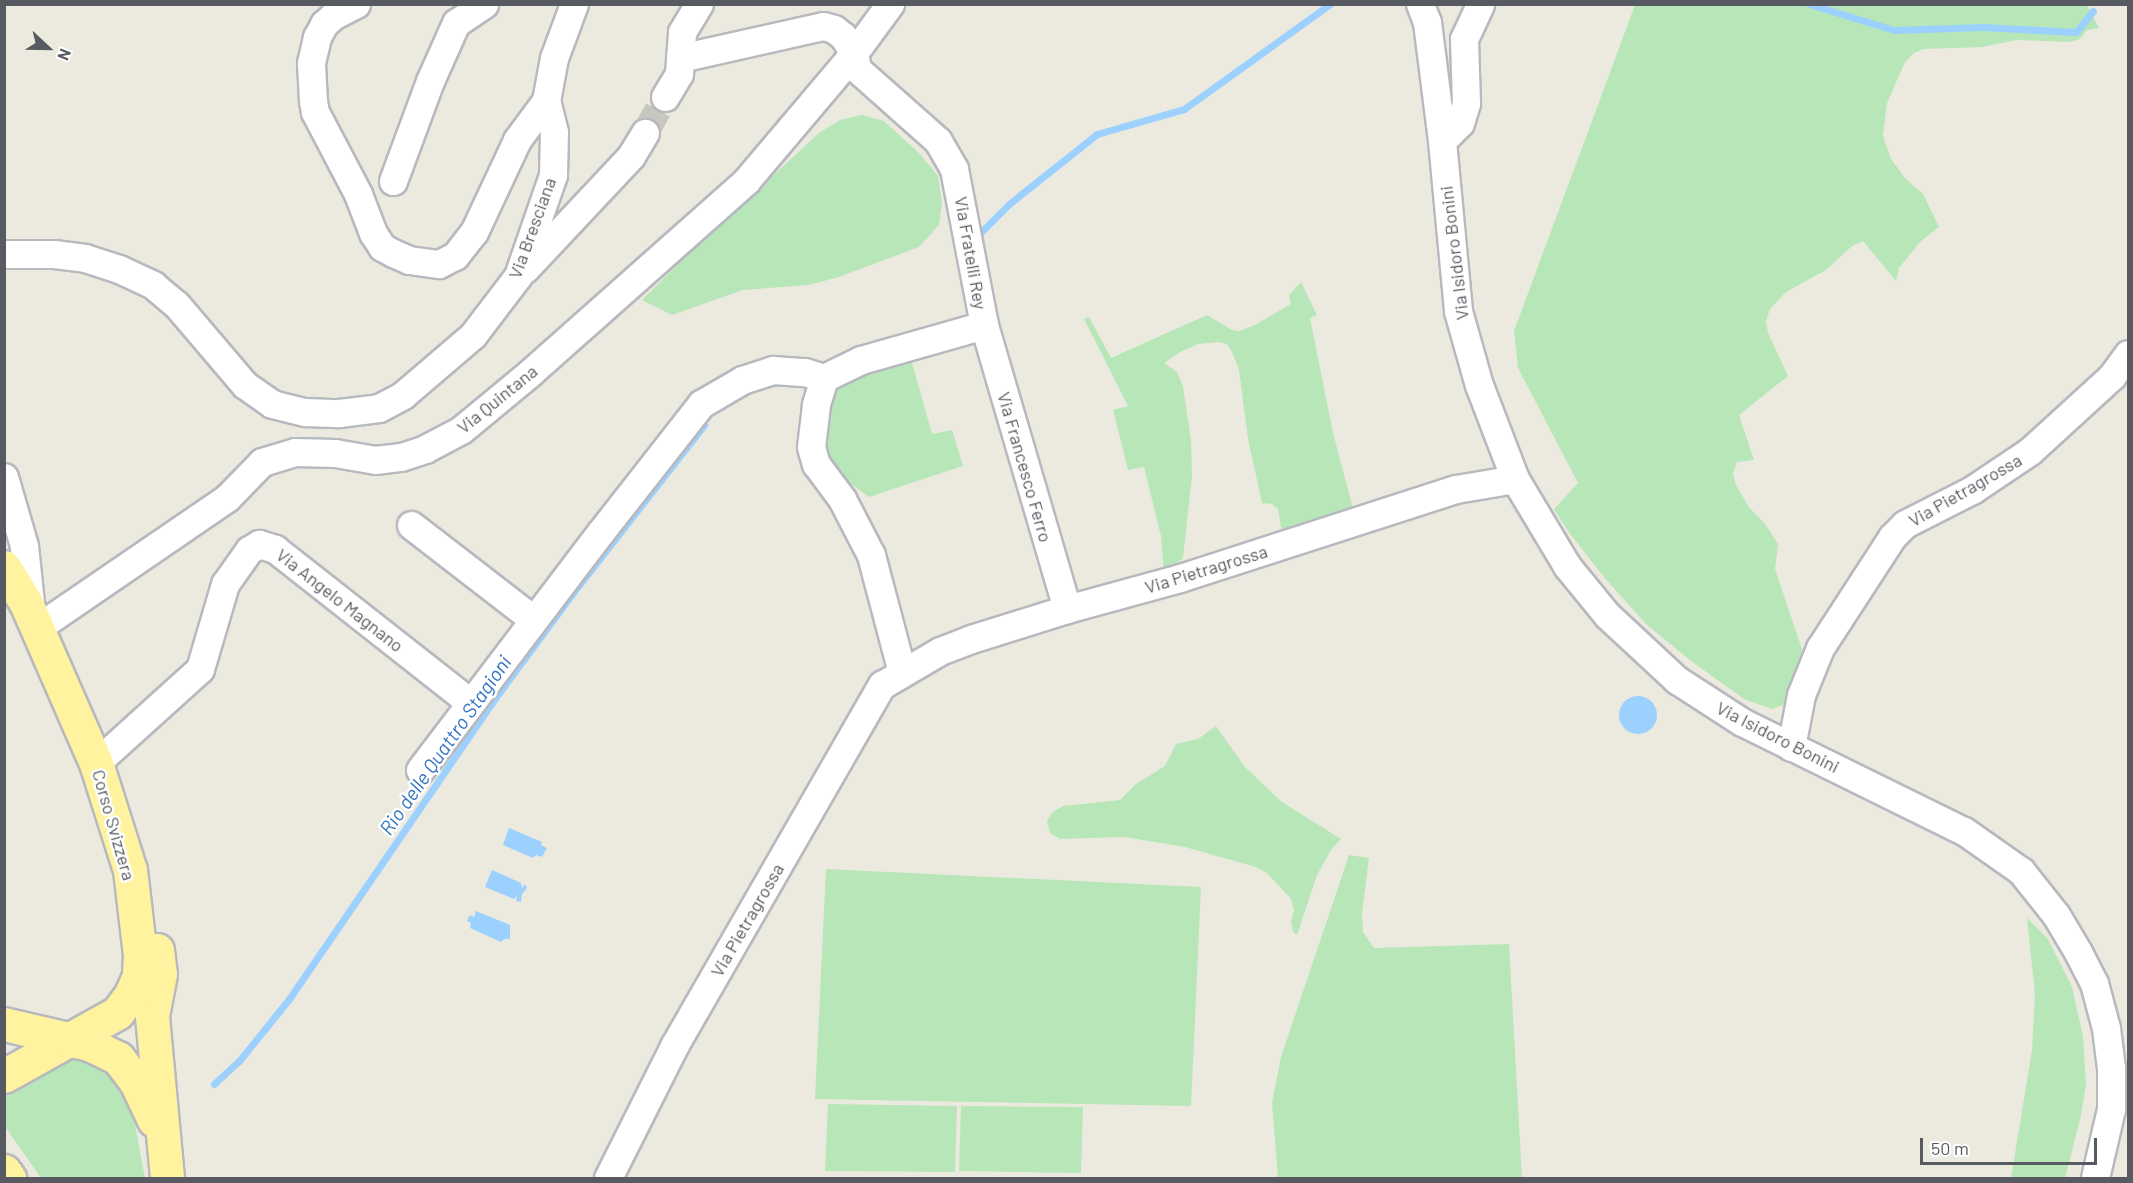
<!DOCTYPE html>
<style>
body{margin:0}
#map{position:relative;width:2133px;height:1183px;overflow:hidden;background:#eceade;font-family:Barlow,sans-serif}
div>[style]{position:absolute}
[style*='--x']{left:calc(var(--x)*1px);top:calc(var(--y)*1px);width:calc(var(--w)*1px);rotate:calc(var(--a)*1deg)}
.green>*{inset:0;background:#b7e7b9}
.water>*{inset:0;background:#9bd0ff}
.round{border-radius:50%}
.stream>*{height:7px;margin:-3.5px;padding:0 3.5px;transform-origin:3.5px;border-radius:3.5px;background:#9bd0ff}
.minor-tunnel>*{height:27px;margin-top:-13.5px;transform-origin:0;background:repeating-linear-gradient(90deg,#c7c6bf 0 27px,transparent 0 41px)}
.roads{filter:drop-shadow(2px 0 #b7b9bf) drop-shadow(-2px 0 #b7b9bf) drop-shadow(0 2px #b7b9bf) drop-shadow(0 -2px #b7b9bf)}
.minor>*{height:27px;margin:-13.5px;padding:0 13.5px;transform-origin:13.5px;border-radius:13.5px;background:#fff}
.major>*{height:33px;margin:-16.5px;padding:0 16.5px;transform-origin:16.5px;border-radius:16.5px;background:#fff3a0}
span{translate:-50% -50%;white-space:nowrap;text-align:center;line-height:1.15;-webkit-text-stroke:5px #fff;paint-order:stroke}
.street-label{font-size:18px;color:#575b61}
.water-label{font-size:20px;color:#3374c3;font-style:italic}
.frame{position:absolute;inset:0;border:6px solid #575b61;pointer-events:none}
.north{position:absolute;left:18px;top:18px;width:60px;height:60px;-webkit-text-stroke:4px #fff;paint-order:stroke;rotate:112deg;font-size:16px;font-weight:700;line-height:24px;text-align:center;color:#575b61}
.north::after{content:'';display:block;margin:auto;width:21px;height:27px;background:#575b61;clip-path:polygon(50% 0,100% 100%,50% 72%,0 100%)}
.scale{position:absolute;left:1920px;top:1138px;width:177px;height:27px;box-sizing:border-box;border:3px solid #575b61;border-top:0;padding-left:8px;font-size:18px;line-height:21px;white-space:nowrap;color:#575b61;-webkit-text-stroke:4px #fff;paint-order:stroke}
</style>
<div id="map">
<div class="green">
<div style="clip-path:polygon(1635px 5px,2087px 5px,2099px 28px,2087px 30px,2080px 39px,2069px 42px,2017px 40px,1982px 47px,1924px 49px,1914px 53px,1905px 62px,1887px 103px,1883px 136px,1891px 159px,1905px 178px,1923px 194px,1939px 227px,1920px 242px,1899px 268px,1896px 281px,1863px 241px,1852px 246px,1826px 270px,1786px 292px,1770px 309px,1766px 321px,1768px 333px,1788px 376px,1739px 415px,1754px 460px,1737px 462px,1733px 474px,1736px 485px,1748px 506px,1765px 524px,1778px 544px,1775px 569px,1802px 649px,1790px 697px,1783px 705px,1772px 709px,1744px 699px,1691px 661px,1646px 624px,1603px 576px,1568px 531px,1554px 509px,1578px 483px,1518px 368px,1514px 331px)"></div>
<div style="clip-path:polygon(862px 115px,884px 121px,920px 154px,938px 176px,942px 203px,939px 225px,919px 247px,839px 277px,809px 285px,743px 290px,672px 315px,642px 300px,685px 257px,819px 133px,840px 120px)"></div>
<div style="clip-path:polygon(1301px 282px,1317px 315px,1310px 318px,1333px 433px,1354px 512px,1282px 532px,1278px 509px,1272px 504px,1262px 503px,1248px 439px,1239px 370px,1232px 352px,1227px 344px,1218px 342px,1198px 344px,1180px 352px,1164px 363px,1177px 372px,1183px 386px,1191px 440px,1192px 476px,1183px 558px,1164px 574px,1161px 536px,1144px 467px,1128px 470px,1113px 410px,1128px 406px,1084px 319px,1089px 317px,1111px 358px,1207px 315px,1232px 330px,1239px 331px,1255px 325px,1291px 304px,1289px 295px)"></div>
<div style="clip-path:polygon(911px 359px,932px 434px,952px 430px,963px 466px,869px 497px,841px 477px,819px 449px,829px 398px,837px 384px,850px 378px)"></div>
<div style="clip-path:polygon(1216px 726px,1245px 767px,1282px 802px,1341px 839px,1331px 850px,1317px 875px,1297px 935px,1293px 932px,1291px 921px,1294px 910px,1291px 899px,1267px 873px,1256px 867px,1185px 847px,1124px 837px,1060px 839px,1050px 833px,1047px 821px,1053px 812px,1063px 806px,1120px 800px,1136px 784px,1165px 766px,1176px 744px,1198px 739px)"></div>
<div style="clip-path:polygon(1349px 855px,1369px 858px,1362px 913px,1363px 932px,1374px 948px,1509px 944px,1522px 1178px,1278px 1178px,1272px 1103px,1281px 1057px)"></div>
<div style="clip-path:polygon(826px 869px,1201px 887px,1191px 1106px,815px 1099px)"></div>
<div style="clip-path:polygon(2027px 918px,2048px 939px,2072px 987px,2083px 1036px,2086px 1084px,2081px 1116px,2065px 1178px,2011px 1178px,2032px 1050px,2035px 994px)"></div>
<div style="clip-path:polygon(77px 1054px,127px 1081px,145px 1178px,41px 1178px,6px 1128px,5px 1095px,12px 1082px)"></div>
<div style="clip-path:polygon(828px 1104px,957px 1106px,955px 1172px,825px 1171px)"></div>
<div style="clip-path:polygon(961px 1106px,1083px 1107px,1081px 1173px,959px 1171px)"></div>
</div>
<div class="water">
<div class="round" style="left:1619px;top:696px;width:38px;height:38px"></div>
<div style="clip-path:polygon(509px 828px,542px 842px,541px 845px,547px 848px,542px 857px,536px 855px,533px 858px,503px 845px)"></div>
<div style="clip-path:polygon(492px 870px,521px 883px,522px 888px,525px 884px,527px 888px,522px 894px,521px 902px,516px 901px,517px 896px,514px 899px,485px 887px)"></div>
<div style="clip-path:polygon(476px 911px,510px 925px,510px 939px,504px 939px,501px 942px,470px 928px,471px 923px,467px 921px,470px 915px,474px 917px)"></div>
</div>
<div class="stream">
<div style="--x:1809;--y:4;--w:89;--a:17"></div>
<div style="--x:1894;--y:30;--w:89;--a:-1.9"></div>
<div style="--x:1983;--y:27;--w:93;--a:3.1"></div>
<div style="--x:2076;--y:32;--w:27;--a:-51"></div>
<div style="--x:978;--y:235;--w:44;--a:-45"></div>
<div style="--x:1009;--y:204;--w:112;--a:-38.5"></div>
<div style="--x:1097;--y:134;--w:91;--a:-16"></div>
<div style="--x:1184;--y:109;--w:180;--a:-35.7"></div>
<div style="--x:214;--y:1084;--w:34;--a:-43"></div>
<div style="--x:239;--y:1061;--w:80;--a:-51.1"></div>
<div style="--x:289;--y:999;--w:366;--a:-55.6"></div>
<div style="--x:496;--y:697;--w:139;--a:-53.5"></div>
<div style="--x:579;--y:585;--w:203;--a:-52"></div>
</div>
<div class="minor-tunnel">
<div style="--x:645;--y:133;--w:41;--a:-60.9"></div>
</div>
<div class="roads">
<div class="minor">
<div style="--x:356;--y:4;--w:25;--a:153"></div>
<div style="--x:334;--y:15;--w:13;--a:138"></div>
<div style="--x:324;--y:24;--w:15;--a:118"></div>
<div style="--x:317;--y:37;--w:27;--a:103"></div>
<div style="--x:311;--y:63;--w:38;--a:87"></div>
<div style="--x:313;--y:101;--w:11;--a:80"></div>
<div style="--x:315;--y:112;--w:93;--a:62.3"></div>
<div style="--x:358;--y:194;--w:42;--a:69"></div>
<div style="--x:373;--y:233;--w:17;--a:57"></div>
<div style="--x:382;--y:247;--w:13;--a:29"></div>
<div style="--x:393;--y:253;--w:17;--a:24"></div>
<div style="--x:409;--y:260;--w:30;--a:8"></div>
<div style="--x:439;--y:264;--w:18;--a:-27"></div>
<div style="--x:455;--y:256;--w:31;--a:-52"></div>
<div style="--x:474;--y:232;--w:102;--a:-64.9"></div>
<div style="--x:517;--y:140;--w:49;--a:-53.4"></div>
<div style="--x:1420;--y:4;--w:19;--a:69"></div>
<div style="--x:1427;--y:22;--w:120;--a:82.8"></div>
<div style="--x:1442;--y:141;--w:171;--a:84.6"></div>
<div style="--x:1458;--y:311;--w:77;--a:74.2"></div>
<div style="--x:1479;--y:385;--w:101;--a:69"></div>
<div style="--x:1515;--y:479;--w:101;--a:59.1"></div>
<div style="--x:1567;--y:566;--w:63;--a:50.8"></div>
<div style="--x:1607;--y:615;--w:96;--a:42.9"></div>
<div style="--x:1677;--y:680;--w:77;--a:32.9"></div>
<div style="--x:1742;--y:722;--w:247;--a:26.2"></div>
<div style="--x:1964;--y:831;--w:70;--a:35.1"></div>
<div style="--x:2021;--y:871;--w:56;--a:51.5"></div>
<div style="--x:2056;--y:915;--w:43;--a:59.3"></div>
<div style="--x:2078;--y:952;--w:35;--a:63"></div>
<div style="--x:2094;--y:983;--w:47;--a:75.1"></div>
<div style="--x:2106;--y:1028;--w:40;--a:82.9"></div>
<div style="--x:2111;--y:1068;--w:41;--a:90"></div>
<div style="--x:2111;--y:1109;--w:71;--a:103.1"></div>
<div style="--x:680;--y:58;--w:147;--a:-12.6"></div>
<div style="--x:823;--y:26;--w:11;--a:15"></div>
<div style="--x:834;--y:29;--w:11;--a:38"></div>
<div style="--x:843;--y:36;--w:20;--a:57"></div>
<div style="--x:854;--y:53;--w:16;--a:79"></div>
<div style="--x:857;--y:69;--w:108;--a:41.6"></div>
<div style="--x:938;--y:141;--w:32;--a:60"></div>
<div style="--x:954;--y:169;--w:159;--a:79.1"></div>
<div style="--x:984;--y:325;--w:128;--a:164.1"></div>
<div style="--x:861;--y:360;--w:41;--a:154.1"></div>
<div style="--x:665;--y:97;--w:27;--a:-59"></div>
<div style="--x:679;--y:74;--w:42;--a:-85.9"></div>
<div style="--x:682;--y:32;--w:33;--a:-59"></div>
<div style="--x:1442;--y:141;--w:25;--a:-45"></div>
<div style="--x:1460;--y:123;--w:21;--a:-73"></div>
<div style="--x:1466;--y:103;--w:64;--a:-91.8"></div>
<div style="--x:1464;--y:39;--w:38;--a:-65"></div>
<div style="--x:393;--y:181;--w:107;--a:-69.7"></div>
<div style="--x:430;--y:81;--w:64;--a:-65.9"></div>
<div style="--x:456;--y:23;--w:34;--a:-34"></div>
<div style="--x:4;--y:254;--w:50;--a:0"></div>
<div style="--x:54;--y:254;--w:31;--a:7"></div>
<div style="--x:85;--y:258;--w:36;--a:18"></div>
<div style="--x:119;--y:269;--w:38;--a:25"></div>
<div style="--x:153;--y:285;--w:30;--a:40"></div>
<div style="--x:176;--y:304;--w:106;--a:49.6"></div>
<div style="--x:245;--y:385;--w:33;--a:35"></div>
<div style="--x:272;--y:404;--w:34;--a:14"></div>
<div style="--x:305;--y:412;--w:34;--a:2"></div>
<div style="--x:339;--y:413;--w:40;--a:-7.1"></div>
<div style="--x:379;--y:408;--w:27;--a:-28"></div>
<div style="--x:403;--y:395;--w:92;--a:-40.6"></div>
<div style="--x:473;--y:335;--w:74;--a:-52.7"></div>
<div style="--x:518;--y:276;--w:107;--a:-70.9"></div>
<div style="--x:553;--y:175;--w:43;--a:-88.7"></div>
<div style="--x:554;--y:132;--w:32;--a:-104"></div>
<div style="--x:546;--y:101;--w:44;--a:-79.5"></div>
<div style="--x:554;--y:58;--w:58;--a:-69.7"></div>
<div style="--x:525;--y:269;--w:155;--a:-46.8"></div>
<div style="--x:631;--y:156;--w:27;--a:-59"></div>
<div style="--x:984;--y:325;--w:296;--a:73.7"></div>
<div style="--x:824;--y:378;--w:28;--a:107"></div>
<div style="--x:816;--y:405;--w:42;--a:96.8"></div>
<div style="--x:811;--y:447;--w:18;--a:74"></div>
<div style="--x:816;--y:464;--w:44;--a:53.4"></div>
<div style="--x:842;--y:499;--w:63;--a:62.6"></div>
<div style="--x:871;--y:555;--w:121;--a:75.2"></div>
<div style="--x:4;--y:477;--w:72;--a:73.8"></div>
<div style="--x:24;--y:546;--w:66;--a:83.9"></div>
<div style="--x:411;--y:525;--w:155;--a:37.7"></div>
<div style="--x:37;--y:628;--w:230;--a:-34.4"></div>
<div style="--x:227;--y:498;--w:50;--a:-45.8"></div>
<div style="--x:262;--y:462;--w:34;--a:-17"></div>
<div style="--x:295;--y:452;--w:40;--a:1.4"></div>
<div style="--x:335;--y:453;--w:41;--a:9.9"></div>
<div style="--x:375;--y:460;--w:26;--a:-7"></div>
<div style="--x:401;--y:457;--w:25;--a:-18"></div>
<div style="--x:425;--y:449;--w:41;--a:-27.8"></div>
<div style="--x:461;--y:430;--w:91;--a:-39.6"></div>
<div style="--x:531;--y:372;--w:288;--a:-41.6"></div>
<div style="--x:746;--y:181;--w:167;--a:-49.8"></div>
<div style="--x:854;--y:53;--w:61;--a:-53.7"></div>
<div style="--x:1791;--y:747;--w:53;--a:-79.1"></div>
<div style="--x:1801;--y:695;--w:51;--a:-68"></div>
<div style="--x:1820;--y:648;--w:132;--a:-57"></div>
<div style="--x:1892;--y:537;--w:18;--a:-45"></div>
<div style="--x:1905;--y:524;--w:75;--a:-26.9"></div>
<div style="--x:1972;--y:490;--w:70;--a:-33.9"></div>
<div style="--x:2030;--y:451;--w:111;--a:-42.4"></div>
<div style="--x:2112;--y:376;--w:27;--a:-54"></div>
<div style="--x:96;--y:763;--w:140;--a:-42.1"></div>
<div style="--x:200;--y:669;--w:89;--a:-73.6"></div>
<div style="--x:225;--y:584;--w:42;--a:-54.8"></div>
<div style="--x:249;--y:550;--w:12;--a:-31"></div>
<div style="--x:259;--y:544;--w:17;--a:17"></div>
<div style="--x:275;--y:549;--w:249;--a:38.2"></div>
<div style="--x:420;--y:770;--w:298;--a:-52.8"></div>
<div style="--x:600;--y:533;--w:164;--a:-51.9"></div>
<div style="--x:701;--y:404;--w:48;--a:-30.3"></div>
<div style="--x:742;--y:380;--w:33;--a:-18"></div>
<div style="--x:773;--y:370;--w:32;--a:4"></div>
<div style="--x:805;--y:372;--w:20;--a:18"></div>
<div style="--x:608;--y:1178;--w:148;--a:-63.4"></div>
<div style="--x:674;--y:1046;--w:417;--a:-60.1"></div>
<div style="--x:882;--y:685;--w:67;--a:-30.4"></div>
<div style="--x:940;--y:651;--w:33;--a:-21"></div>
<div style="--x:971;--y:639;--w:101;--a:-17.4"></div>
<div style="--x:1067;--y:609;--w:117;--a:-15.3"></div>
<div style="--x:1180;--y:578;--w:290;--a:-17.9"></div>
<div style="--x:1456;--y:489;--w:60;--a:-9.6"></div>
</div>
<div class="major">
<div style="--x:4;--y:567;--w:42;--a:58.6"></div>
<div style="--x:26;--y:603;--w:175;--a:66.4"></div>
<div style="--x:96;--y:763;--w:112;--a:72.4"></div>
<div style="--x:130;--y:870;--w:86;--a:83.3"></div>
<div style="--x:140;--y:955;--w:21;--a:93"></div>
<div style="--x:139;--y:976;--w:22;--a:114"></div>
<div style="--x:130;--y:996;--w:21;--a:127"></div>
<div style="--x:117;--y:1013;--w:129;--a:150.9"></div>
<div style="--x:157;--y:950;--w:24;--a:83"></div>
<div style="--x:160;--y:974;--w:43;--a:100.8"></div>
<div style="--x:152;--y:1016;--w:163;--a:84.7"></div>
<div style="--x:4;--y:1024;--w:87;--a:13.2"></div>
<div style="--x:89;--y:1044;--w:32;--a:26"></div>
<div style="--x:118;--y:1058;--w:30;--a:53"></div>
<div style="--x:136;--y:1082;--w:42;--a:64.7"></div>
<div style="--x:4;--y:1171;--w:9;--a:54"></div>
</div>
</div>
<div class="street-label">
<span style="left:532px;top:228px;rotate:-70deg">Via Bresciana</span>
<span style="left:971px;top:253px;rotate:80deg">Via Fratelli Rey</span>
<span style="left:1454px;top:253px;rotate:-97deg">Via Isidoro Bonini</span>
<span style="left:497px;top:399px;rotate:-39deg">Via Quintana</span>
<span style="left:1025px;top:467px;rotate:74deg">Via Francesco Ferro</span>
<span style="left:1965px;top:490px;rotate:-30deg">Via Pietragrossa</span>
<span style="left:1206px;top:569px;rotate:-17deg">Via Pietragrossa</span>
<span style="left:340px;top:600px;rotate:38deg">Via Angelo Magnano</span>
<span style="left:1778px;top:737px;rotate:27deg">Via Isidoro Bonini</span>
<span style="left:114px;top:825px;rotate:74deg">Corso Svizzera</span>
<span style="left:747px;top:920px;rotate:-60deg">Via Pietragrossa</span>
</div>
<div class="water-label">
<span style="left:445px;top:745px;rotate:-55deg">Rio delle Quattro Stagioni</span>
</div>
<div class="frame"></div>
<div class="north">N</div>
<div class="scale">50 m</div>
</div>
